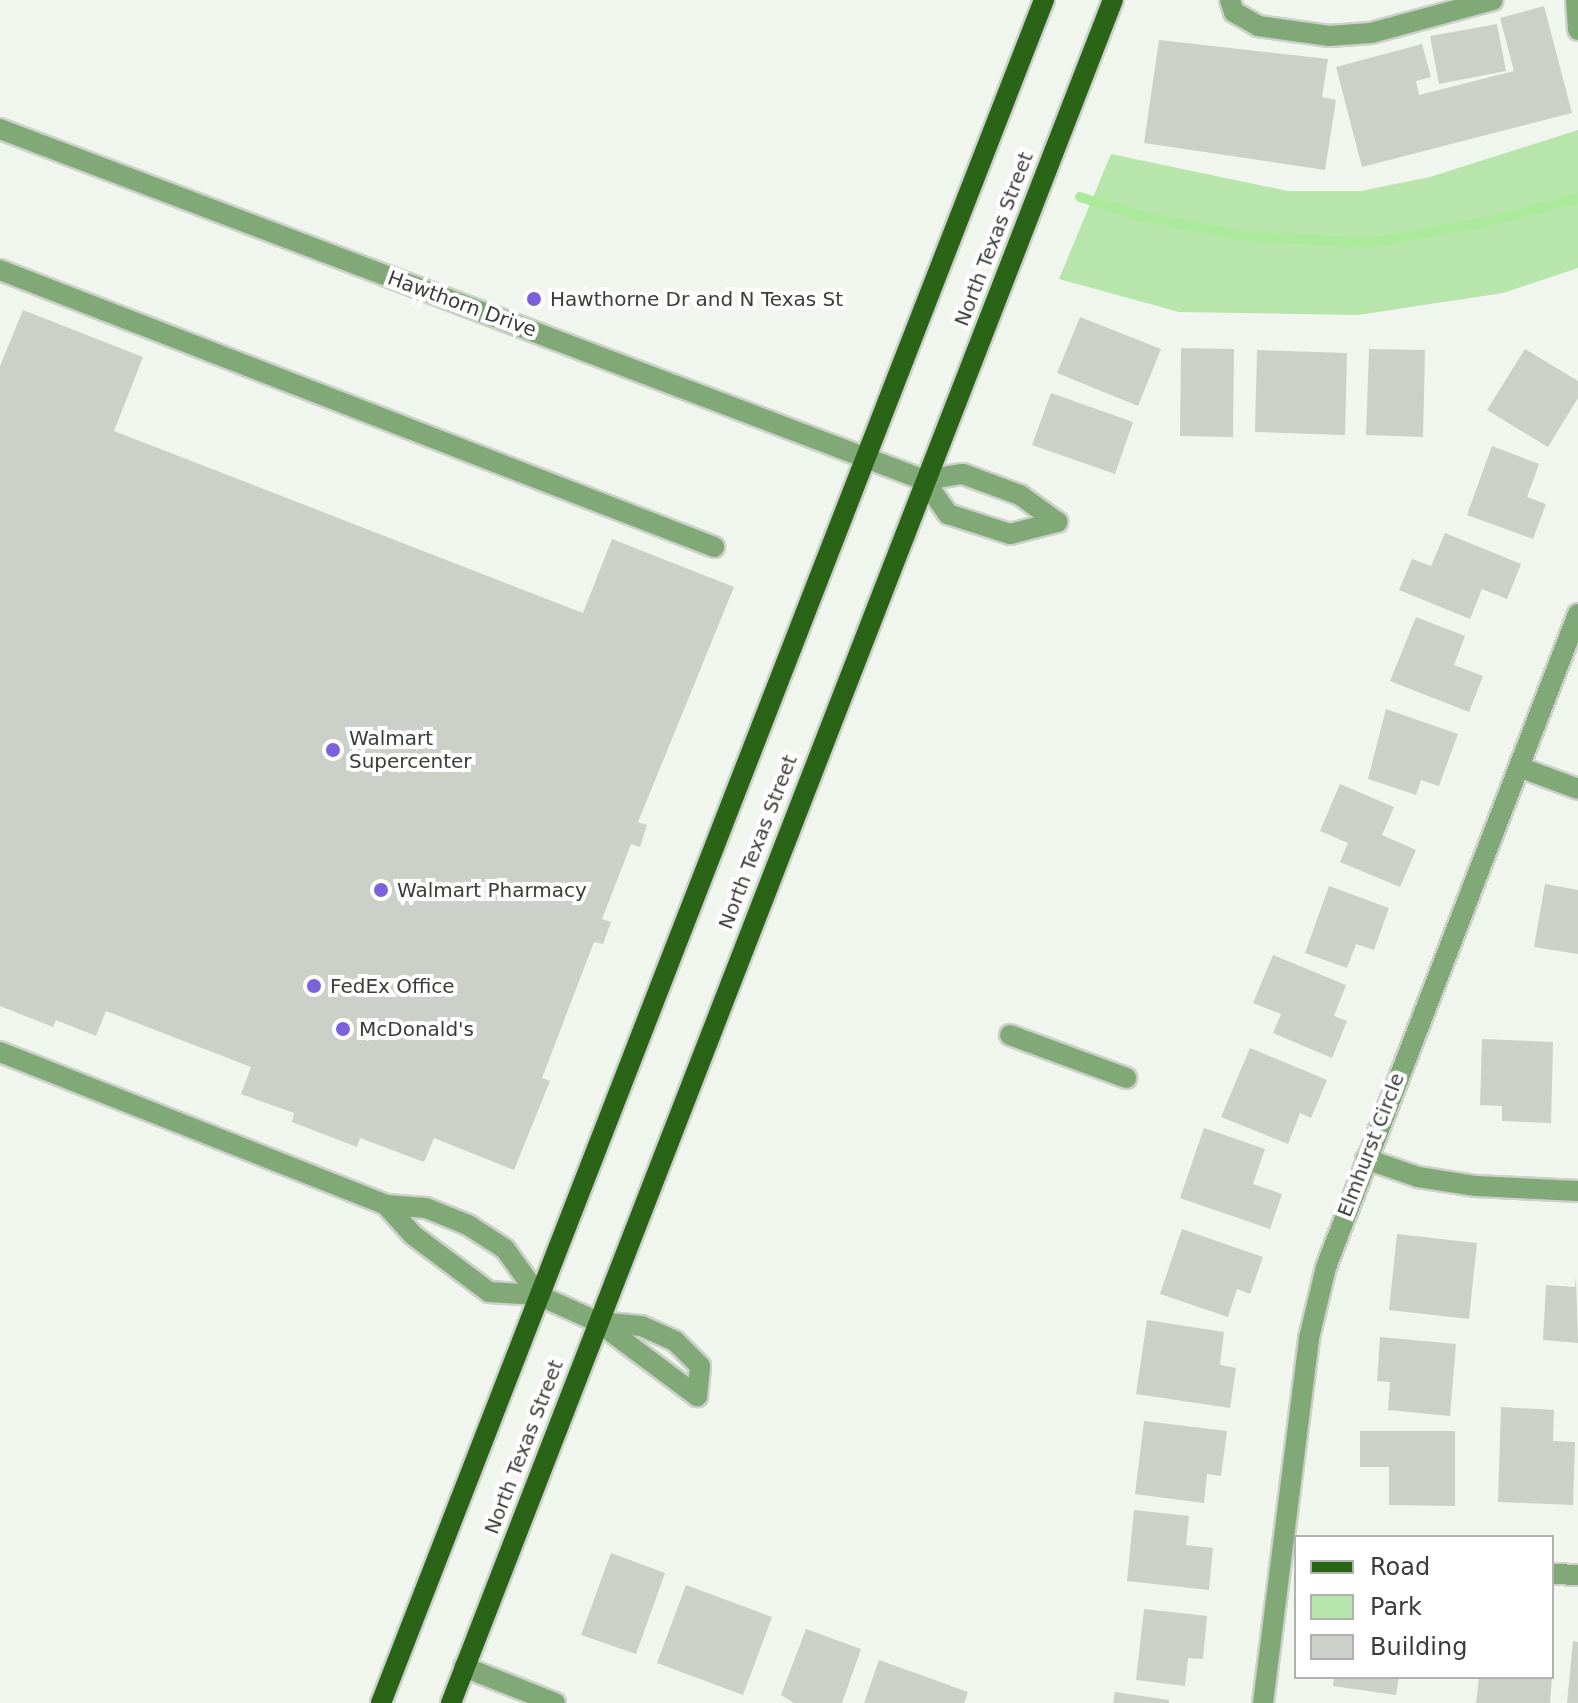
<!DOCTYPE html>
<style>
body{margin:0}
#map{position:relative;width:1578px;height:1703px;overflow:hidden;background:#f0f6ee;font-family:"DejaVu Sans",sans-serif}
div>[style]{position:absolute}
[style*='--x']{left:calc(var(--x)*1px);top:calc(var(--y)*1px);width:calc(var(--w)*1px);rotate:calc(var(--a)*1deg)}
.green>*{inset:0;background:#b7e5ab}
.stream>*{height:10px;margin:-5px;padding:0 5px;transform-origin:5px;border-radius:5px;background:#acea9b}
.building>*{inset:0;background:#cbd0c9}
.roads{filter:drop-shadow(2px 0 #ccd1ca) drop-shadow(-2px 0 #ccd1ca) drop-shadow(0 2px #ccd1ca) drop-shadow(0 -2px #ccd1ca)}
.minor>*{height:20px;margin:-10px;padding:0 10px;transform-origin:10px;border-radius:10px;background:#81a977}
.major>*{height:20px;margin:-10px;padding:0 10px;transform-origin:10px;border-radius:10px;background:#296417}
.dots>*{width:22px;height:22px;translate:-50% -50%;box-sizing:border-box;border:4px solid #fff;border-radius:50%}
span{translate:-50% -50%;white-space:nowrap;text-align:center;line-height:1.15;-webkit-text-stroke:8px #fff;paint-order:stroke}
.street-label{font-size:20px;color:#3b3d3a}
.poi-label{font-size:20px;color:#3b3d3a}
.left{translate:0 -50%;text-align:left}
.legend{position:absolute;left:1294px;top:1535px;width:260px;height:144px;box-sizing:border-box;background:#fff;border:2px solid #b1b1b0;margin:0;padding:10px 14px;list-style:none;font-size:24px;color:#3b3d3a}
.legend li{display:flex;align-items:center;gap:16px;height:40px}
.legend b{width:40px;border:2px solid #b1b1b0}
</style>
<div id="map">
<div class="green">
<div style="clip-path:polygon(1578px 130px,1578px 268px,1503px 293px,1358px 315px,1179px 312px,1059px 279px,1111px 154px,1288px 191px,1361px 191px,1430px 177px)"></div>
</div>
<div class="stream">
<div style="--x:1080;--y:197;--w:64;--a:17.3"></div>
<div style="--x:1141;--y:216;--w:104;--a:11.1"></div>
<div style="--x:1243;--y:236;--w:127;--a:3.2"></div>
<div style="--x:1370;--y:243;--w:119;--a:-10.2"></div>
<div style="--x:1487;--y:222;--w:94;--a:-14.8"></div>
</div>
<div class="building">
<div style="clip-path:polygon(1544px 6px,1572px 113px,1362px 167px,1336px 67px,1422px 44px,1431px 77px,1416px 81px,1419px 95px,1514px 71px,1500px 18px)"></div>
<div style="clip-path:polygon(1497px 24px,1506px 71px,1439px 84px,1430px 36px)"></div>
<div style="clip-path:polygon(1159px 40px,1328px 59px,1322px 97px,1336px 100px,1325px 170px,1144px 143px)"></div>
<div style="clip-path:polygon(23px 310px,143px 357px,114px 431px,583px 613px,612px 539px,734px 587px,638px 822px,647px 825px,640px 847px,631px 844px,602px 919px,611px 922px,603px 944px,594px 942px,542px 1078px,550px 1081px,514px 1170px,434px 1138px,424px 1162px,360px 1138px,357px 1147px,292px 1122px,294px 1113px,241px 1094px,251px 1067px,106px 1011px,96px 1036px,56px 1020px,53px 1027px,0 1006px,0 366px)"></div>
<div style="clip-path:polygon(1080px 317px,1161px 349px,1138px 406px,1057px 373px)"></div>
<div style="clip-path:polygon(1181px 348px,1234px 349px,1233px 437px,1180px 436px)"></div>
<div style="clip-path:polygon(1369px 349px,1425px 350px,1423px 437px,1366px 435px)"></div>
<div style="clip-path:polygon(1525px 349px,1578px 381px,1578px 398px,1548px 447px,1487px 410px)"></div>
<div style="clip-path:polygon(1257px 350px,1347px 353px,1345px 435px,1255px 432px)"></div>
<div style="clip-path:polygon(1051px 393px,1133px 422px,1115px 474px,1032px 445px)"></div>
<div style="clip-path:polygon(1492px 446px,1539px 464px,1527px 497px,1546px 504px,1533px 539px,1467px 515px)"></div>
<div style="clip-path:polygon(1445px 533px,1521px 564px,1507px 599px,1482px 589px,1470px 619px,1399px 590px,1412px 559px,1431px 566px)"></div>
<div style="clip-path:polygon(1416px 617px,1465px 636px,1454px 665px,1483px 676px,1469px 712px,1390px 681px)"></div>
<div style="clip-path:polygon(1386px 709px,1458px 734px,1439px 786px,1421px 780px,1416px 795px,1368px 779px)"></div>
<div style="clip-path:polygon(1340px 784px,1394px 807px,1382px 835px,1416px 850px,1400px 887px,1340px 862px,1348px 843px,1320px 831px)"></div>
<div style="clip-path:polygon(1545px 884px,1578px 890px,1578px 954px,1534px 947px)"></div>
<div style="clip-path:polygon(1329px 886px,1389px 908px,1374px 950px,1356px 944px,1347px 968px,1305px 953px)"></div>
<div style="clip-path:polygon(1273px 955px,1346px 985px,1334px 1016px,1347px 1021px,1332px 1058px,1273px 1033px,1281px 1014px,1253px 1003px)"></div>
<div style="clip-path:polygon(1482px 1039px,1553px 1042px,1551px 1123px,1502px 1121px,1502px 1106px,1480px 1105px)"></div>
<div style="clip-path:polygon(1250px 1048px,1327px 1080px,1311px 1118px,1300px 1113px,1288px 1144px,1221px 1117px)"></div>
<div style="clip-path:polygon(1204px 1128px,1265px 1149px,1253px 1184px,1282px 1194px,1270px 1229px,1180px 1198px)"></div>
<div style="clip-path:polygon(1182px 1229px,1263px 1257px,1250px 1294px,1237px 1289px,1228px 1317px,1160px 1294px)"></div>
<div style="clip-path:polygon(1397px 1234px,1477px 1243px,1469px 1319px,1389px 1310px)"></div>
<div style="clip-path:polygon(1576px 1277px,1578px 1343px,1543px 1340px,1546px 1285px,1575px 1287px)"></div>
<div style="clip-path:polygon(1147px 1320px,1224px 1332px,1220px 1365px,1236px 1368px,1230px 1408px,1136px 1394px)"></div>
<div style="clip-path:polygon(1380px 1337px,1456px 1344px,1450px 1416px,1388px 1410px,1390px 1382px,1377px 1381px)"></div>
<div style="clip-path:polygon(1501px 1407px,1554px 1410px,1553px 1441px,1575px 1442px,1573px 1505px,1498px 1502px)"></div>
<div style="clip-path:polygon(1144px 1421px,1227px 1431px,1221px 1476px,1207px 1474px,1204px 1503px,1135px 1494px)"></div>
<div style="clip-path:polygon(1360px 1431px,1455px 1431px,1455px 1506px,1389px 1505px,1389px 1467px,1360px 1467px)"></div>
<div style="clip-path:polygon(1134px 1510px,1189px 1516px,1186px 1545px,1213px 1548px,1209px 1590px,1127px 1581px)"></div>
<div style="clip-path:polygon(611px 1553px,665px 1573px,636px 1654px,581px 1635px)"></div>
<div style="clip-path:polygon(686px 1585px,772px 1617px,743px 1695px,657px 1663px)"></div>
<div style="clip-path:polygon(1144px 1609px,1207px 1616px,1203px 1659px,1188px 1658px,1185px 1686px,1136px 1680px)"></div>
<div style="clip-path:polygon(806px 1629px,861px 1649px,842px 1703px,794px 1703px,781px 1695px)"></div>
<div style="clip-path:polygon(1573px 1641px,1578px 1642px,1578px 1703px,1567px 1703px)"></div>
<div style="clip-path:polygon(879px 1660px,968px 1692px,964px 1703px,864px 1703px)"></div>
<div style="clip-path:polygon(1334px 1677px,1399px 1677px,1396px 1695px,1333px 1686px)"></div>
<div style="clip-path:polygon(1479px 1677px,1552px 1677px,1550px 1703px,1476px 1703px)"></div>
<div style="clip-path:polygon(1115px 1692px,1169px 1700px,1169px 1703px,1113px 1703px)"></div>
</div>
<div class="roads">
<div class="minor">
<div style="--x:1230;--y:0;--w:13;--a:72"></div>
<div style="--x:1234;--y:12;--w:28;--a:30"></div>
<div style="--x:1258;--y:26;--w:72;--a:8"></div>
<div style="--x:1329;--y:36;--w:42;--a:-4.1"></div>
<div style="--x:1371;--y:33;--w:126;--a:-15.1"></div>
<div style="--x:1576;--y:0;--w:30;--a:86"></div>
<div style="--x:0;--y:129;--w:988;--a:20.8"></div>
<div style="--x:924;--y:480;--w:39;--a:-9"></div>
<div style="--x:963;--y:474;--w:61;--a:20.2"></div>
<div style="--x:1020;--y:495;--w:46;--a:36.1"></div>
<div style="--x:0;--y:270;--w:766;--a:21.2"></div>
<div style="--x:924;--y:480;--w:42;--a:54.8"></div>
<div style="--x:948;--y:514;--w:65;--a:17.9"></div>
<div style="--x:1010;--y:534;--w:49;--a:-14.3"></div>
<div style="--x:1519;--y:767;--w:63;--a:20.4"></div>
<div style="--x:1010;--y:1035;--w:124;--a:20.3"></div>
<div style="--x:0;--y:1052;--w:415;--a:21.6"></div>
<div style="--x:386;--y:1205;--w:40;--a:4.3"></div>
<div style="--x:426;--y:1208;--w:45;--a:22"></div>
<div style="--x:468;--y:1225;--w:44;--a:33"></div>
<div style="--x:505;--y:1249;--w:57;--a:54.3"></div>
<div style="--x:1366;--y:1159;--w:55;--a:19.1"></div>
<div style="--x:1418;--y:1177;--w:59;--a:8.8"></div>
<div style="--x:1476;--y:1186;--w:102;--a:2.8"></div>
<div style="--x:386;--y:1205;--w:40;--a:48"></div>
<div style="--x:413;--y:1235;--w:95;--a:36.9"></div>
<div style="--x:489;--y:1292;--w:49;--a:3.5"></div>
<div style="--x:538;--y:1295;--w:66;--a:24.2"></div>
<div style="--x:598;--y:1322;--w:124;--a:36.8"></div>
<div style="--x:697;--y:1396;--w:30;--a:-84"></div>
<div style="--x:700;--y:1366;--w:35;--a:-135"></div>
<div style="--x:675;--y:1341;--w:37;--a:-156"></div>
<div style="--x:641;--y:1326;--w:43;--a:-174.7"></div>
<div style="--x:1552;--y:1574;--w:26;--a:2"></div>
<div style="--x:464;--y:1667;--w:98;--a:21.6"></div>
<div style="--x:1263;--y:1703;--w:368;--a:-82.8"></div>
<div style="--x:1309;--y:1338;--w:73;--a:-76.5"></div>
<div style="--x:1326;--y:1267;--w:700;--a:-68.9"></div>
</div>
<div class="major">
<div style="--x:381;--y:1703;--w:1828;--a:-68.73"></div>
<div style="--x:451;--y:1703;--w:1827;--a:-68.76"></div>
</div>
</div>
<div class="dots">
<div style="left:534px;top:299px;background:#7b61dc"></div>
<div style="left:333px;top:750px;background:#7b61dc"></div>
<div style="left:381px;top:890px;background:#7b61dc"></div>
<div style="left:314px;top:986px;background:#7b61dc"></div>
<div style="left:343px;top:1029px;background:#7b61dc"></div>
</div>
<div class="street-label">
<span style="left:994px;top:239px;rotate:-69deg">North Texas Street</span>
<span style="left:462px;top:304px;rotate:20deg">Hawthorn Drive</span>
<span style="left:758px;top:842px;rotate:-69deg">North Texas Street</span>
<span style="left:1371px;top:1145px;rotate:-69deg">Elmhurst Circle</span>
<span style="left:524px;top:1447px;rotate:-69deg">North Texas Street</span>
</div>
<div class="poi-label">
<span class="left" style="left:550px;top:299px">Hawthorne Dr and N Texas St</span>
<span class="left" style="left:349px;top:750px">Walmart<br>Supercenter</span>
<span class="left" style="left:397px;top:890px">Walmart Pharmacy</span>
<span class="left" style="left:330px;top:986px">FedEx Office</span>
<span class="left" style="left:359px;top:1029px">McDonald's</span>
</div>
<ul class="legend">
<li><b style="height:10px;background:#296417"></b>Road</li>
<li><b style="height:22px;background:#b7e5ab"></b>Park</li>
<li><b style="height:22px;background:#cbd0c9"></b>Building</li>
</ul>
</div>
